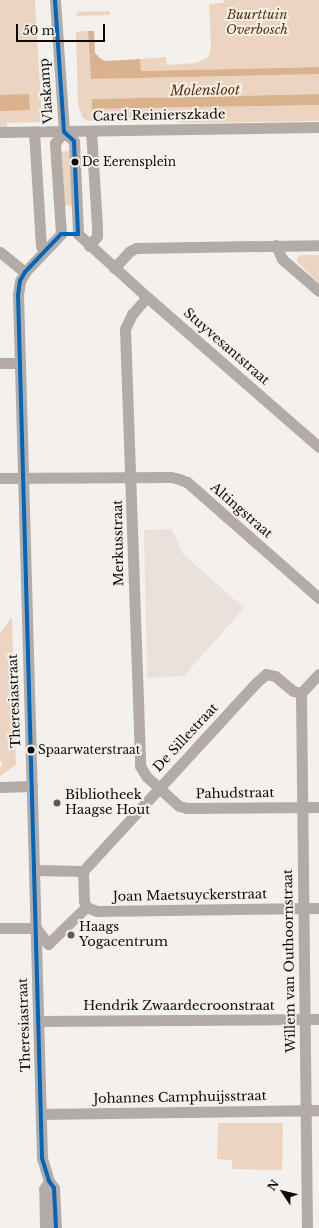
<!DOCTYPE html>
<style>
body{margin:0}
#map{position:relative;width:319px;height:1228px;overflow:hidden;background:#f3f0ed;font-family:"Libre Baskerville",serif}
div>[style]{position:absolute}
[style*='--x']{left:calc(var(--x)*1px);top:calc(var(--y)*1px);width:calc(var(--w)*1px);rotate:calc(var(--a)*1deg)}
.built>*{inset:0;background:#eae1da}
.green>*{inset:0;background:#ebd4c0}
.water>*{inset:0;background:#dab28e}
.street>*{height:11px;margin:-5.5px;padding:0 5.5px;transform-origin:5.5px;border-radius:5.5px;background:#b3aca6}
.bus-1>*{height:4px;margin:-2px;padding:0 2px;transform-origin:2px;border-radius:2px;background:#0065bd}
.dots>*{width:11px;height:11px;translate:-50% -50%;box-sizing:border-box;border:2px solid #f6f0ea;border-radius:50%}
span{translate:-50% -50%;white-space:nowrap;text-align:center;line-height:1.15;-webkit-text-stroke:4px #f6f0ea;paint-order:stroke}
.bus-label{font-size:12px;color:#0d0b09}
.left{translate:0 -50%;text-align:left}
.park-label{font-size:13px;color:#5b350e;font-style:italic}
.street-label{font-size:13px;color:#0d0b09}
.poi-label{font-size:13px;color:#0d0b09}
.water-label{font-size:14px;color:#58330a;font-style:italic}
.north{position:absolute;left:263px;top:1172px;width:40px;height:40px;-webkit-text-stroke:3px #f6f0ea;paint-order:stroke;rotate:305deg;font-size:11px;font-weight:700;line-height:16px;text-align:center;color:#0d0b09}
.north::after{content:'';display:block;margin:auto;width:14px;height:18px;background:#0d0b09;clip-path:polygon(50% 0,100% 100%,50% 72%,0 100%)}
.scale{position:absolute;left:16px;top:24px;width:89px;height:18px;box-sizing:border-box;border:2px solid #0d0b09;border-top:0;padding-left:5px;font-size:12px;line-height:14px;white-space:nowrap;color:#0d0b09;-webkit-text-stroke:3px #f6f0ea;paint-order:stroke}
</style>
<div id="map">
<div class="built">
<div style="clip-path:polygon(172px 529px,183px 554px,244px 608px,184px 676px,147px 678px,144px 530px)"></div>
</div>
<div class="green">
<div style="clip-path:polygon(0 0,35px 0,42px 122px,7px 123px,7px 127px,0 127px)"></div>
<div style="clip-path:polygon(224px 0,319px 0,319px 67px,141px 71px,140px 59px,166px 57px,167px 65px,196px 63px,209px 57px,211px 48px,209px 4px,223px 3px)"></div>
<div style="clip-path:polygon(110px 11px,110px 15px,76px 16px,78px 12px)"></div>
<div style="clip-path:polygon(88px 31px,91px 79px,319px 74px,319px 94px,93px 99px,93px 109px,319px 105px,319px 121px,181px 123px,169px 119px,87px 121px,82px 117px,78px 103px,76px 32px)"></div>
<div style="clip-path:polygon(70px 151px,73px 205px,63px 206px,59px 152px)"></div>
<div style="clip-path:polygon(301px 255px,319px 255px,319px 283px,297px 262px,297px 258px)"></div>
<div style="clip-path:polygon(11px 618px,12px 619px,16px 765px,0 776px,0 766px,3px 766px,0 759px,0 633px)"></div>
<div style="clip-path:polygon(218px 1123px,283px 1123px,282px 1170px,232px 1169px,232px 1160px,217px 1159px)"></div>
</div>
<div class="water">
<div style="clip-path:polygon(88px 31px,94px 31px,95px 53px,101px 59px,106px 61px,140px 59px,141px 71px,319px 67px,319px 74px,91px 79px)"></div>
<div style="clip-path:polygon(29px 94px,30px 110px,0 111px,0 95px)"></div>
<div style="clip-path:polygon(319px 94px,319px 105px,92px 109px,92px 99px)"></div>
</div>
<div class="street">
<div style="--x:55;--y:0;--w:132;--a:86.1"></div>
<div style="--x:0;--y:132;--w:319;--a:-0.9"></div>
<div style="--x:34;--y:132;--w:114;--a:86.5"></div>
<div style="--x:41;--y:246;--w:6;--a:39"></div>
<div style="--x:64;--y:132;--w:13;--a:42"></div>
<div style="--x:74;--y:141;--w:93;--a:87.5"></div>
<div style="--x:78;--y:234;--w:93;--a:42.4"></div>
<div style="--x:147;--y:297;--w:228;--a:41.1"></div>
<div style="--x:61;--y:234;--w:91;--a:-93.8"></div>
<div style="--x:55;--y:143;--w:14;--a:-51"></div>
<div style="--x:276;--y:245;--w:15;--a:67"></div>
<div style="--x:282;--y:259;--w:49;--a:40.9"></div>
<div style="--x:89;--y:246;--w:13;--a:-51"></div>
<div style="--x:97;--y:236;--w:10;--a:-90"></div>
<div style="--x:97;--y:226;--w:95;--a:-93.6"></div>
<div style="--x:0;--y:252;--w:32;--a:39"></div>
<div style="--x:114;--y:268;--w:23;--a:-47"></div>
<div style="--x:130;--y:251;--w:7;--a:-27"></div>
<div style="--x:136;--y:248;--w:183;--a:-0.9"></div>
<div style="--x:147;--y:297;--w:23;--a:131"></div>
<div style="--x:132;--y:314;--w:17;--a:115"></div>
<div style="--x:125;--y:329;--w:437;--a:88"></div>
<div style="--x:140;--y:766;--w:13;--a:58"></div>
<div style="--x:147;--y:777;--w:43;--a:42.2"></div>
<div style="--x:179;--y:806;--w:8;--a:14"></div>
<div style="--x:187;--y:808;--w:132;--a:-0.4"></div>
<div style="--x:0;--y:363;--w:20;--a:0"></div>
<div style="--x:0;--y:478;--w:171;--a:-0.3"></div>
<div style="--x:171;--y:477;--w:8;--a:14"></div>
<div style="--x:179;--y:479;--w:9;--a:21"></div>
<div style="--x:187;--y:482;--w:176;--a:41.3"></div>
<div style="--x:301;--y:693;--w:535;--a:89.36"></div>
<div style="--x:301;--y:693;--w:26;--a:-47"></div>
<div style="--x:0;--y:787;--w:32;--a:-2"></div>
<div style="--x:35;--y:870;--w:48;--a:1.2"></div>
<div style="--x:86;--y:907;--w:6;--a:-108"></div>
<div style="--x:84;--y:901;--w:30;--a:-92"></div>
<div style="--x:83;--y:871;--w:255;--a:-47.4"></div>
<div style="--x:256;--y:683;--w:13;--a:-42"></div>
<div style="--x:266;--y:674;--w:9;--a:13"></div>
<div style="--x:275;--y:676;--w:23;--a:40"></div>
<div style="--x:293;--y:691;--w:8;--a:14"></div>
<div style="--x:86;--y:907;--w:12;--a:20"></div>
<div style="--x:97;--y:911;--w:222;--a:-0.8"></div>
<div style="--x:0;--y:928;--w:36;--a:0"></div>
<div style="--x:36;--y:928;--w:20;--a:53"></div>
<div style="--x:48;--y:944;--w:53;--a:-44.2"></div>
<div style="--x:39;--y:1021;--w:280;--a:-0.4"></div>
<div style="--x:41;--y:1114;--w:278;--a:-0.8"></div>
<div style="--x:45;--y:1228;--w:39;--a:-91"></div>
<div style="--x:44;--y:1189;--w:9;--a:-58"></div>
<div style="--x:56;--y:1228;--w:40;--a:-92.9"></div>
<div style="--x:54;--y:1188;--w:9;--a:-126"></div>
<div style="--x:49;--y:1181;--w:24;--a:-107"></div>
<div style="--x:42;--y:1158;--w:863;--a:-91.59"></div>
<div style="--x:18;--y:295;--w:14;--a:-82"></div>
<div style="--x:20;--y:281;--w:10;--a:-61"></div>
<div style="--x:25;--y:272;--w:52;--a:-46.5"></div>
</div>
<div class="bus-1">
<div style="--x:55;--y:0;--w:132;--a:86.1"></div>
<div style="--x:61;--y:234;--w:17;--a:0"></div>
<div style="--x:78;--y:234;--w:93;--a:-92.5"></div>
<div style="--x:74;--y:141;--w:13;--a:-138"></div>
<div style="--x:56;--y:1228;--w:40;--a:-92.9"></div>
<div style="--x:54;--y:1188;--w:9;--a:-126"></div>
<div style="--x:49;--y:1181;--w:24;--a:-107"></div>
<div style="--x:42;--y:1158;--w:863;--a:-91.59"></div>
<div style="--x:18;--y:295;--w:14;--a:-82"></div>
<div style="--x:20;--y:281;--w:10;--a:-61"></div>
<div style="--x:25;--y:272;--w:52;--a:-46.5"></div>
</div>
<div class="dots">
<div style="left:75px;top:162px;background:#0d0b09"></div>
<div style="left:31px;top:750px;background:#0d0b09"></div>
<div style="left:57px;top:803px;background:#5e5b59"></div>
<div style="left:71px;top:935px;background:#5e5b59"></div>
</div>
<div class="bus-label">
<span class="left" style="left:82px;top:162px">De Eerensplein</span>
<span class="left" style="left:38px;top:750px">Spaarwaterstraat</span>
</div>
<div class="park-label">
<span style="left:257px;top:23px">Buurttuin<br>Overbosch</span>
</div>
<div class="street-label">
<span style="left:47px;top:91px;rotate:-94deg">Vlaskamp</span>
<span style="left:159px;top:116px;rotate:-1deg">Carel Reinierszkade</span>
<span style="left:226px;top:347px;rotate:41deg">Stuyvesantstraat</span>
<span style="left:241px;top:511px;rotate:41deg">Altingstraat</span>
<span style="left:119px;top:543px;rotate:-91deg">Merkusstraat</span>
<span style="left:15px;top:701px;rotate:-92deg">Theresiastraat</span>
<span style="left:186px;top:738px;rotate:-47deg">De Sillestraat</span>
<span style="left:235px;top:794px;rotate:-1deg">Pahudstraat</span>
<span style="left:190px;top:896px;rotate:-1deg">Joan Maetsuyckerstraat</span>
<span style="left:290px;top:961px;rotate:-91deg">Willem van Outhoornstraat</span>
<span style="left:179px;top:1006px">Hendrik Zwaardecroonstraat</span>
<span style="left:25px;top:1025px;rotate:-92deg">Theresiastraat</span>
<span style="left:180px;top:1098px;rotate:-1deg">Johannes Camphuijsstraat</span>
</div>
<div class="poi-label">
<span class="left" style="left:65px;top:803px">Bibliotheek<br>Haagse Hout</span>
<span class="left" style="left:79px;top:935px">Haags<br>Yogacentrum</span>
</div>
<div class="water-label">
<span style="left:205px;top:90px;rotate:-1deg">Molensloot</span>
</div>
<div class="north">N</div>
<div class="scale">50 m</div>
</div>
